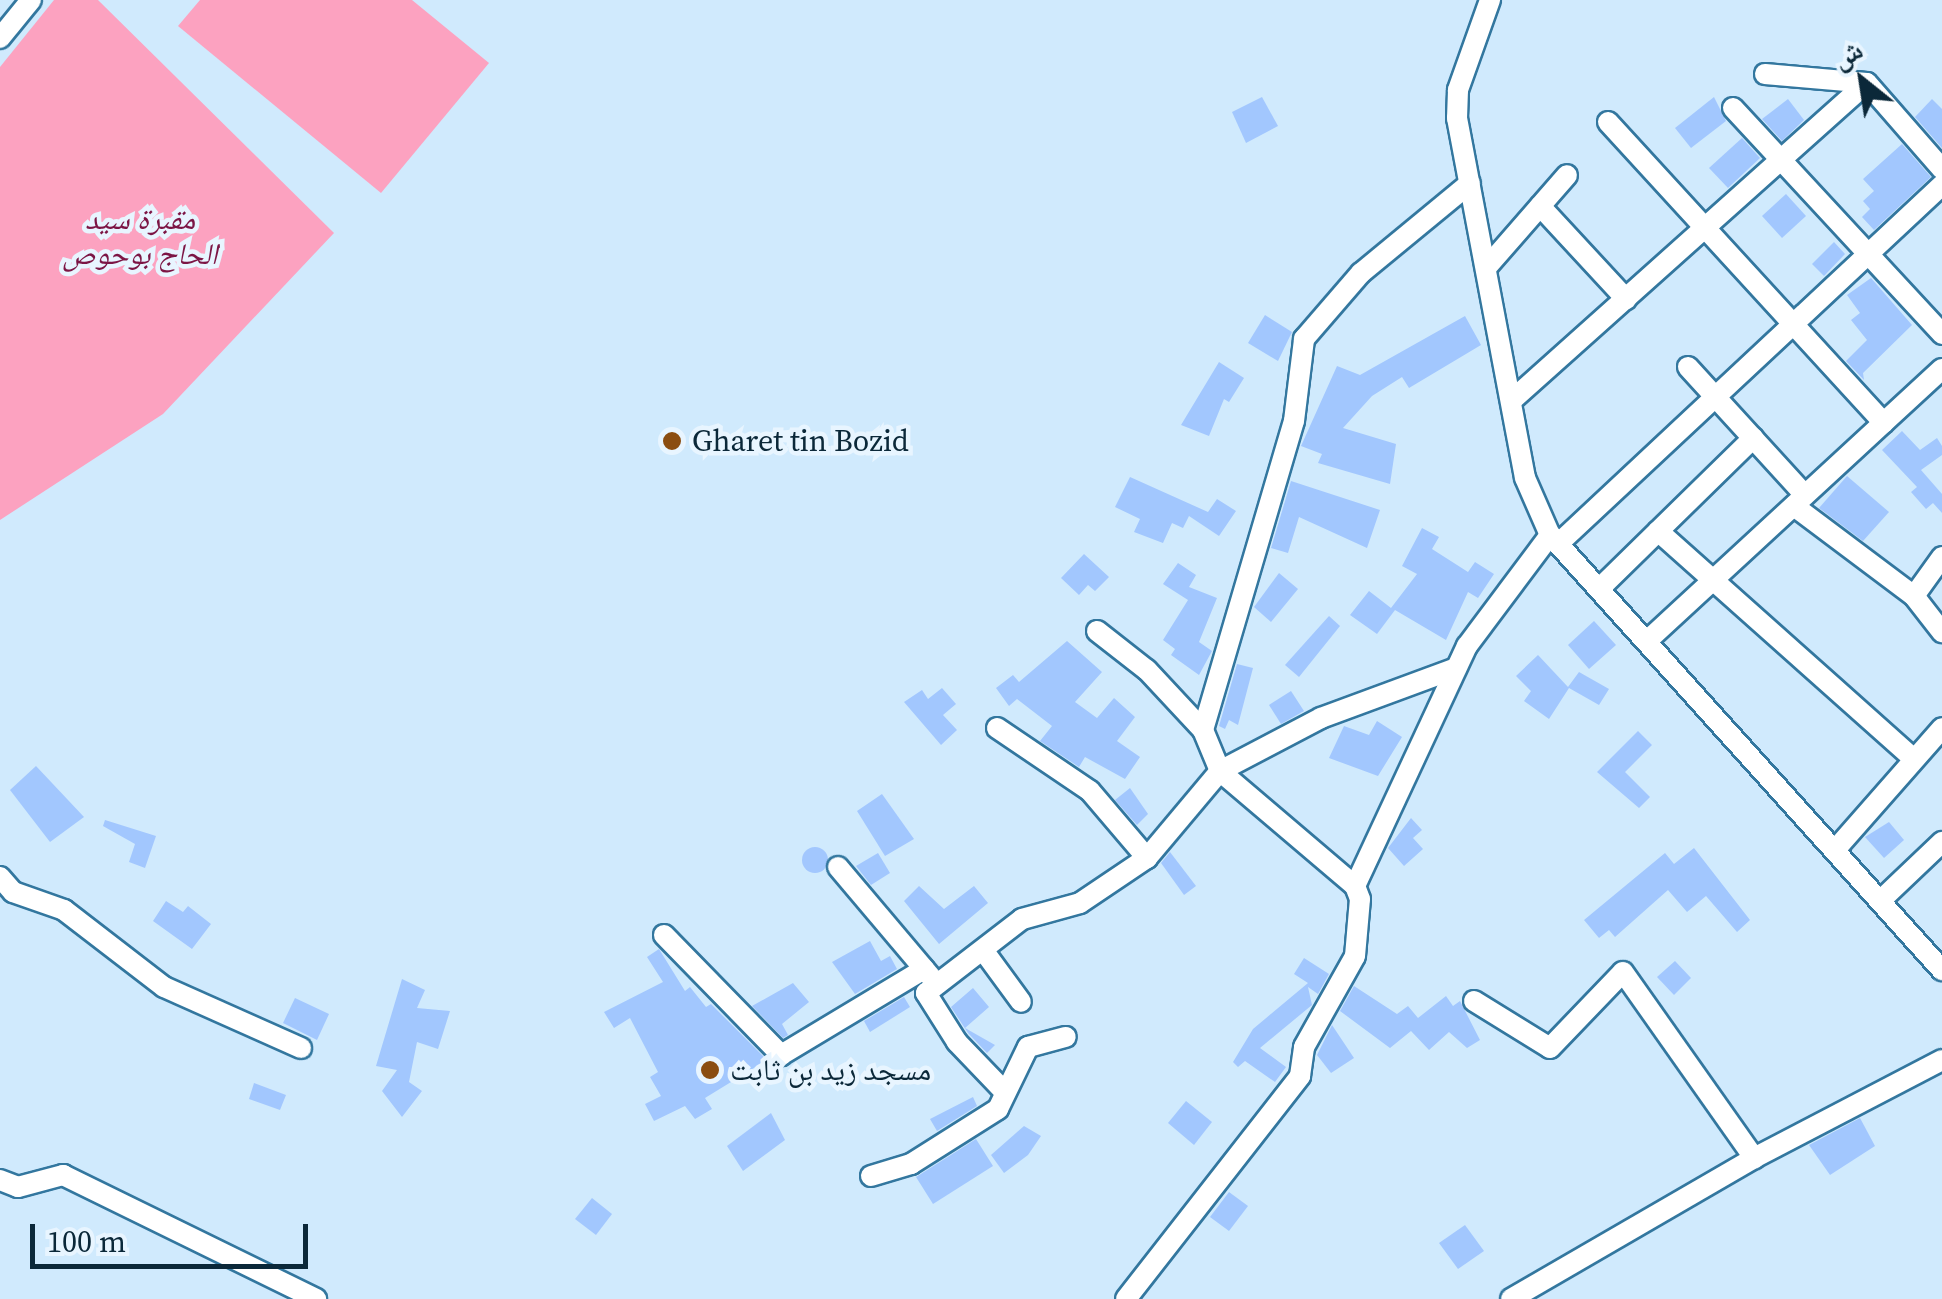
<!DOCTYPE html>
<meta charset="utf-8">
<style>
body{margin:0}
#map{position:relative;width:1942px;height:1299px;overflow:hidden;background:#d0eafd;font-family:"Source Serif 4","Noto Naskh Arabic",serif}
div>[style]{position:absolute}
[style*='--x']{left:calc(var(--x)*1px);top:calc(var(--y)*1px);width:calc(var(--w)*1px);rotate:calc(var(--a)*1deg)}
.green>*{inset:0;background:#fca2c0}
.building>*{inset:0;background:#a2c7fe}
.round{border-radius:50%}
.roads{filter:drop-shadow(2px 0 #33779f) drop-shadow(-2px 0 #33779f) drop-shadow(0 2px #33779f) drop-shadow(0 -2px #33779f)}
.minor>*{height:20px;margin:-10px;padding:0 10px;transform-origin:10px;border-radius:10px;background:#fff}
.dots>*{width:28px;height:28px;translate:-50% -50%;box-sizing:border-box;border:5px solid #e8f5ff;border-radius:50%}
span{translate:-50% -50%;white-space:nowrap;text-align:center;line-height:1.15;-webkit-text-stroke:9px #e8f5ff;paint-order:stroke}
.park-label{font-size:30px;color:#7c1545;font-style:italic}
.poi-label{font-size:30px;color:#0b2839}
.left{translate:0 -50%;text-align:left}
.north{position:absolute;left:1812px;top:30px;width:100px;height:100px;-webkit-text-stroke:8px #e8f5ff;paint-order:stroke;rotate:330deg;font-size:28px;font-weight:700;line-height:40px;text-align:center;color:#0b2839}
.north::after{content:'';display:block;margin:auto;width:35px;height:45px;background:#0b2839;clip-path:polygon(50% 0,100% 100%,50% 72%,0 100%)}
.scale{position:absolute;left:30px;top:1224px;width:278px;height:45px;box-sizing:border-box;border:5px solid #0b2839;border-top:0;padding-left:12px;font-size:30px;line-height:35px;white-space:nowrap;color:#0b2839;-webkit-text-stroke:8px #e8f5ff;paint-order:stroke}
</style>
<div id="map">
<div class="green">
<div style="clip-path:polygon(54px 0,98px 0,334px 233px,163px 414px,0 520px,0 67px)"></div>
<div style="clip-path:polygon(200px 0,412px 0,489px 63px,381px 193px,178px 26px)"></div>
</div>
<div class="building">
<div style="clip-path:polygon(1262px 97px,1278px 126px,1246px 143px,1232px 112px)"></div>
<div style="clip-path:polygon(1714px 97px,1726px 121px,1691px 148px,1675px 128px)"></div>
<div style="clip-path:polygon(1788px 99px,1804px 120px,1782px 141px,1762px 119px)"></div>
<div style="clip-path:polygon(1932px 99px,1942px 109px,1942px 148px,1915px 117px)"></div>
<div style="clip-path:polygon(1742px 138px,1760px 158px,1728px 188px,1709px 168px)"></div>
<div style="clip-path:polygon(1902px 144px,1931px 177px,1874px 230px,1862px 217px,1870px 209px,1863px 201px,1874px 191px,1863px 179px)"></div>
<div style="clip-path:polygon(1786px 194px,1806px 216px,1782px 238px,1762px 216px)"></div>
<div style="clip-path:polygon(1834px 242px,1845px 254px,1824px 276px,1812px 264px)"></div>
<div style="clip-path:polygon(1871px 278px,1912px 325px,1863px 373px,1864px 380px,1846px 361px,1867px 340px,1851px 320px,1860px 313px,1847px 295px)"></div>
<div style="clip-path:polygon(1265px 315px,1292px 332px,1278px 361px,1248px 343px)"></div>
<div style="clip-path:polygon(1465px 316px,1481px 345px,1409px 388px,1402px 377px,1372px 396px,1343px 428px,1396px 444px,1390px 484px,1318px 463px,1322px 454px,1301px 446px,1337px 366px,1360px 375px)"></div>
<div style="clip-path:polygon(1219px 362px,1244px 378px,1229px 402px,1224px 399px,1209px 436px,1181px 425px)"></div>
<div style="clip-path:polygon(1902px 431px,1920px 450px,1937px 438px,1942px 446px,1942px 455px,1921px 470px,1942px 494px,1942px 513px,1933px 503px,1926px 509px,1911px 492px,1917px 487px,1882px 450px)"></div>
<div style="clip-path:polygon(1847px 476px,1889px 512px,1863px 541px,1819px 508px)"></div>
<div style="clip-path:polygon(1130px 477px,1208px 512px,1217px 499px,1236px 511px,1219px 536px,1189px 516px,1183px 528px,1172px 523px,1163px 543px,1134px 532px,1140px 519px,1115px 507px)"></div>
<div style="clip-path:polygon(1291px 481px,1380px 510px,1367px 548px,1299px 517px,1288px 553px,1271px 548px)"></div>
<div style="clip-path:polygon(1422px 528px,1439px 537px,1432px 549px,1468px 572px,1475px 562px,1494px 574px,1478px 598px,1468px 592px,1446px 640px,1395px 610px,1377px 634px,1350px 615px,1369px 591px,1391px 608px,1417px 574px,1402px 566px)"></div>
<div style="clip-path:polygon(1084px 554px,1109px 577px,1095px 591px,1088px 585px,1079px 595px,1061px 578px)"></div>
<div style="clip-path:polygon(1178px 563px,1196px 575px,1189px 587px,1217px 598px,1199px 642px,1212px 651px,1199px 675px,1171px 655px,1175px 649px,1163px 640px,1188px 600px,1163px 584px)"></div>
<div style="clip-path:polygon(1279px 573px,1298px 589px,1271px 622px,1254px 607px)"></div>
<div style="clip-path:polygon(1329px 616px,1340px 626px,1299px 677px,1285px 665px)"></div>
<div style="clip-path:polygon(1594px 621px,1616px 645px,1589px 669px,1568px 645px)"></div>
<div style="clip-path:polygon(1067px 641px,1102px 672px,1075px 702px,1097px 718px,1114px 698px,1135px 717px,1117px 741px,1140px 757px,1125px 779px,1085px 757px,1079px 767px,1040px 741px,1052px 726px,1017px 699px,1009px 706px,996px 688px,1013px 675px,1019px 682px)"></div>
<div style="clip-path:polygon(1538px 655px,1568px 687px,1579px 672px,1609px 689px,1599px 705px,1569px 688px,1549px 719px,1524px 701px,1531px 691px,1516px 676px)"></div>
<div style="clip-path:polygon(1237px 664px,1253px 668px,1238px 725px,1229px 720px,1225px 729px,1219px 726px)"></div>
<div style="clip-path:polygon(942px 688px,956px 704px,943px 715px,957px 730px,941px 745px,904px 702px,922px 690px,928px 699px)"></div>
<div style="clip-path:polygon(1291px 691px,1304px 711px,1281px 724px,1269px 705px)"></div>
<div style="clip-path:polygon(1377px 721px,1402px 737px,1378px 776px,1329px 758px,1344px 726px,1369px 735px)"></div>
<div style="clip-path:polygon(1638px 731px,1652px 745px,1625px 772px,1650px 797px,1639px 808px,1597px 772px)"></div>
<div style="clip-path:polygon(36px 766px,84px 817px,50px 842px,10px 790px)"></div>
<div style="clip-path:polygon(1130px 788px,1148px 814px,1137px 825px,1115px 800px)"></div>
<div style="clip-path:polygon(882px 794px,914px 839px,885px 856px,857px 811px)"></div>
<div style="clip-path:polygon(1411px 818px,1422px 830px,1413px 838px,1423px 849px,1404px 866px,1388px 848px)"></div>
<div style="clip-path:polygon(105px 820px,156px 836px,145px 868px,129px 862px,135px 844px,103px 826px)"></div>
<div style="clip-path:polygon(1889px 822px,1904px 840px,1884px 858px,1865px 837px)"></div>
<div class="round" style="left:802px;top:847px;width:26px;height:26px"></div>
<div style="clip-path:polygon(1694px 848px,1750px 920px,1737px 932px,1706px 896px,1687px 912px,1668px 890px,1615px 937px,1609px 930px,1599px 938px,1584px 920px,1665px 853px,1674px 864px)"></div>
<div style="clip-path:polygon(1170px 852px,1196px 886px,1184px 895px,1161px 863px)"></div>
<div style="clip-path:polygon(878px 853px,890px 873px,871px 885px,856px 866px)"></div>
<div style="clip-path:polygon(919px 886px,944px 909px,974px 886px,988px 903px,939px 944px,904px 901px)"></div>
<div style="clip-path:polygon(166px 901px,183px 912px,188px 906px,211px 924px,192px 949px,153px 921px)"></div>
<div style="clip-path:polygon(870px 941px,881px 961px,890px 956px,897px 969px,855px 994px,832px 962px)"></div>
<div style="clip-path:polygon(659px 949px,685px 991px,690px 987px,706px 1007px,711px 1004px,767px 1060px,705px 1098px,712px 1109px,695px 1119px,685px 1106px,654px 1121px,645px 1104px,661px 1096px,650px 1077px,658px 1072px,630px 1018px,614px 1028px,604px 1012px,663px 982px,647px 957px)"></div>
<div style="clip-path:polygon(1304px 958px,1329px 974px,1318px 994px,1308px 987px,1312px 1005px,1260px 1048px,1286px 1067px,1275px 1082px,1245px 1061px,1238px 1067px,1233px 1062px,1253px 1029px,1308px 983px,1294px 974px)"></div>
<div style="clip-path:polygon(1675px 961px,1691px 978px,1674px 995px,1657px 977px)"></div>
<div style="clip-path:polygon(402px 979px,425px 990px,417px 1008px,450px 1011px,438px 1049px,417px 1042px,409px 1082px,422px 1091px,402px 1117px,382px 1091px,397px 1070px,376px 1066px)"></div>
<div style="clip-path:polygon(793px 983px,809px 1002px,782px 1024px,788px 1035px,783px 1038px,752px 1006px)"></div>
<div style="clip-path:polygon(1354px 986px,1397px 1014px,1408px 1006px,1418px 1018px,1446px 996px,1453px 1006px,1460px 1001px,1480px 1040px,1467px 1048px,1449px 1032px,1429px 1050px,1411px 1031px,1390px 1048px,1340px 1011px)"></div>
<div style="clip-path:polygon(973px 988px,989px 1007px,965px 1028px,995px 1045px,987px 1053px,968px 1033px,951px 1007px)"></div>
<div style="clip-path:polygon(904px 997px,910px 1007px,870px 1032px,864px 1021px)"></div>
<div style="clip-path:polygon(295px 998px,329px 1014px,317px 1040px,283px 1023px)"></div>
<div style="clip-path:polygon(1332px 1025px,1354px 1058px,1331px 1073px,1317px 1055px)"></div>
<div style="clip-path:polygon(254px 1083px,286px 1095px,280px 1110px,249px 1099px)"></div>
<div style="clip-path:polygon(973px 1097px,977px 1106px,937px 1131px,930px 1119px)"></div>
<div style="clip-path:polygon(1186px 1101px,1212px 1122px,1194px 1145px,1168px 1123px)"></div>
<div style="clip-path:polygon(771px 1113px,785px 1140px,743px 1171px,727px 1146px)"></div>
<div style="clip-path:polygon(1860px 1118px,1875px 1146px,1830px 1175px,1809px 1145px)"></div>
<div style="clip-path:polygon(1024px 1126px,1041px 1136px,1028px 1155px,1004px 1173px,991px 1155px)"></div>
<div style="clip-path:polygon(976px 1139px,993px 1166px,933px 1204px,916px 1177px)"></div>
<div style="clip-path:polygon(1229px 1192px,1248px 1206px,1229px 1231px,1210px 1217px)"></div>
<div style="clip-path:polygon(592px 1198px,612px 1214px,596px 1235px,575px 1219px)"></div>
<div style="clip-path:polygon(1465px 1225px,1484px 1251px,1458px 1269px,1439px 1243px)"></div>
</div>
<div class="roads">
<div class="minor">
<div style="--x:1490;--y:0;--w:96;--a:109.6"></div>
<div style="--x:1458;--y:90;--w:28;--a:92"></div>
<div style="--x:1457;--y:118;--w:366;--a:79.3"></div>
<div style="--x:1525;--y:478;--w:62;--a:66.3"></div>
<div style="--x:1550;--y:535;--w:586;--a:47.98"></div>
<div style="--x:0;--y:38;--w:49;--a:-50.8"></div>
<div style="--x:1765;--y:74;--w:102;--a:5"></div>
<div style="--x:1867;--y:83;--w:114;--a:48.9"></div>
<div style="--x:1733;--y:108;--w:308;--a:47.2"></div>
<div style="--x:1608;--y:122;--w:408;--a:47.5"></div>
<div style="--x:1540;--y:206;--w:127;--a:47.2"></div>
<div style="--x:1486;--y:268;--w:123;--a:-48.9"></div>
<div style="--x:1688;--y:367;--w:173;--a:47.6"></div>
<div style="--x:1511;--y:401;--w:477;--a:-41.8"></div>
<div style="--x:1794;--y:506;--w:150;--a:36.9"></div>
<div style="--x:1914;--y:596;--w:46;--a:52.1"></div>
<div style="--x:1658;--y:531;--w:341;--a:41.7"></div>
<div style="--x:1558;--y:544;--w:526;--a:-43.07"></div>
<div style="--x:1599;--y:589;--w:216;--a:-44.4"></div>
<div style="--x:1914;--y:596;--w:48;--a:-54.3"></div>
<div style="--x:1097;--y:631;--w:63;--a:38"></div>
<div style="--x:1147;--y:670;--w:82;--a:47"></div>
<div style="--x:1647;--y:641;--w:401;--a:-42.7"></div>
<div style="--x:997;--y:728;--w:112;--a:34.1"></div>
<div style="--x:1090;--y:791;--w:88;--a:49.6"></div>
<div style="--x:1835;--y:850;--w:162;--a:-48.7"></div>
<div style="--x:838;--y:867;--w:143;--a:49.8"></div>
<div style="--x:0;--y:877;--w:20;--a:49"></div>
<div style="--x:13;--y:892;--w:54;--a:19.4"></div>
<div style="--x:64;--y:910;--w:126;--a:37.6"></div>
<div style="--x:164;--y:987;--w:150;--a:24"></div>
<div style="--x:1355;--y:886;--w:265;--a:-65"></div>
<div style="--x:1467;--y:646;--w:139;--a:-53.2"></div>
<div style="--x:1880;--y:901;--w:86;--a:-43.6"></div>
<div style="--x:664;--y:935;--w:168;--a:45.7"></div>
<div style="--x:781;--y:1055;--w:167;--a:-31"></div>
<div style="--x:983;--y:950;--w:64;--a:53.8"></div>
<div style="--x:1474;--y:1001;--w:89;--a:31.7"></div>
<div style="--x:1550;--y:1048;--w:105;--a:-46.2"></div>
<div style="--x:1623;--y:972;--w:228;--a:54.8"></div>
<div style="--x:1002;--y:1089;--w:65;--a:-133.8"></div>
<div style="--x:957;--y:1042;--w:58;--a:-122.3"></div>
<div style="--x:926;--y:993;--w:121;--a:-37.6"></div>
<div style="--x:1022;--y:919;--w:60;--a:-15.4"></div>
<div style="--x:1080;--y:903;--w:81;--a:-33.9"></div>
<div style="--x:1147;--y:858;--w:114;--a:-50"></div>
<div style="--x:1220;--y:771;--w:114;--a:-27.7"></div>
<div style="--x:1321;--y:718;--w:144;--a:-20.3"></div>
<div style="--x:871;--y:1176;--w:42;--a:-16.7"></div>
<div style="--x:911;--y:1164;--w:103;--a:-32.3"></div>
<div style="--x:998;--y:1109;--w:69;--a:-64.2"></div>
<div style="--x:1028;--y:1047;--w:39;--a:-15"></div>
<div style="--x:0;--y:1180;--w:19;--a:21"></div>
<div style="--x:18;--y:1187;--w:47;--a:-14.9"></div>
<div style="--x:63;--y:1175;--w:282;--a:26.1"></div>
<div style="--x:1126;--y:1299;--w:283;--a:-52"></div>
<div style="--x:1300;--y:1076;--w:29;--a:-82"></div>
<div style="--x:1304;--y:1047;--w:104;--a:-60.7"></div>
<div style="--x:1355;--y:956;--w:57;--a:-85"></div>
<div style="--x:1360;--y:899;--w:14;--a:-111"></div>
<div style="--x:1355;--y:886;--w:177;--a:-139.6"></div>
<div style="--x:1220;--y:771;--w:44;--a:-112.5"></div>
<div style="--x:1203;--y:730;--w:322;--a:-73.6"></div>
<div style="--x:1294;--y:421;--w:83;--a:-83"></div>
<div style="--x:1304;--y:339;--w:87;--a:-49.2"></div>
<div style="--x:1361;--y:273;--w:141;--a:-39.5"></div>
<div style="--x:1511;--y:1299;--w:281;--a:-30.1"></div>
<div style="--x:1754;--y:1158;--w:212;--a:-27.5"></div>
</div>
</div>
<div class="dots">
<div style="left:672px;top:441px;background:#8b4d10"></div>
<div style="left:710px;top:1070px;background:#8b4d10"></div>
</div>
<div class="park-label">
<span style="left:140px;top:236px">مقبرة سيد<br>الحاج بوحوص</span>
</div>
<div class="poi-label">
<span class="left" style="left:692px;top:441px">Gharet tin Bozid</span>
<span class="left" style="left:730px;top:1070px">مسجد زيد بن ثابت</span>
</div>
<div class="north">ش</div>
<div class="scale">100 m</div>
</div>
